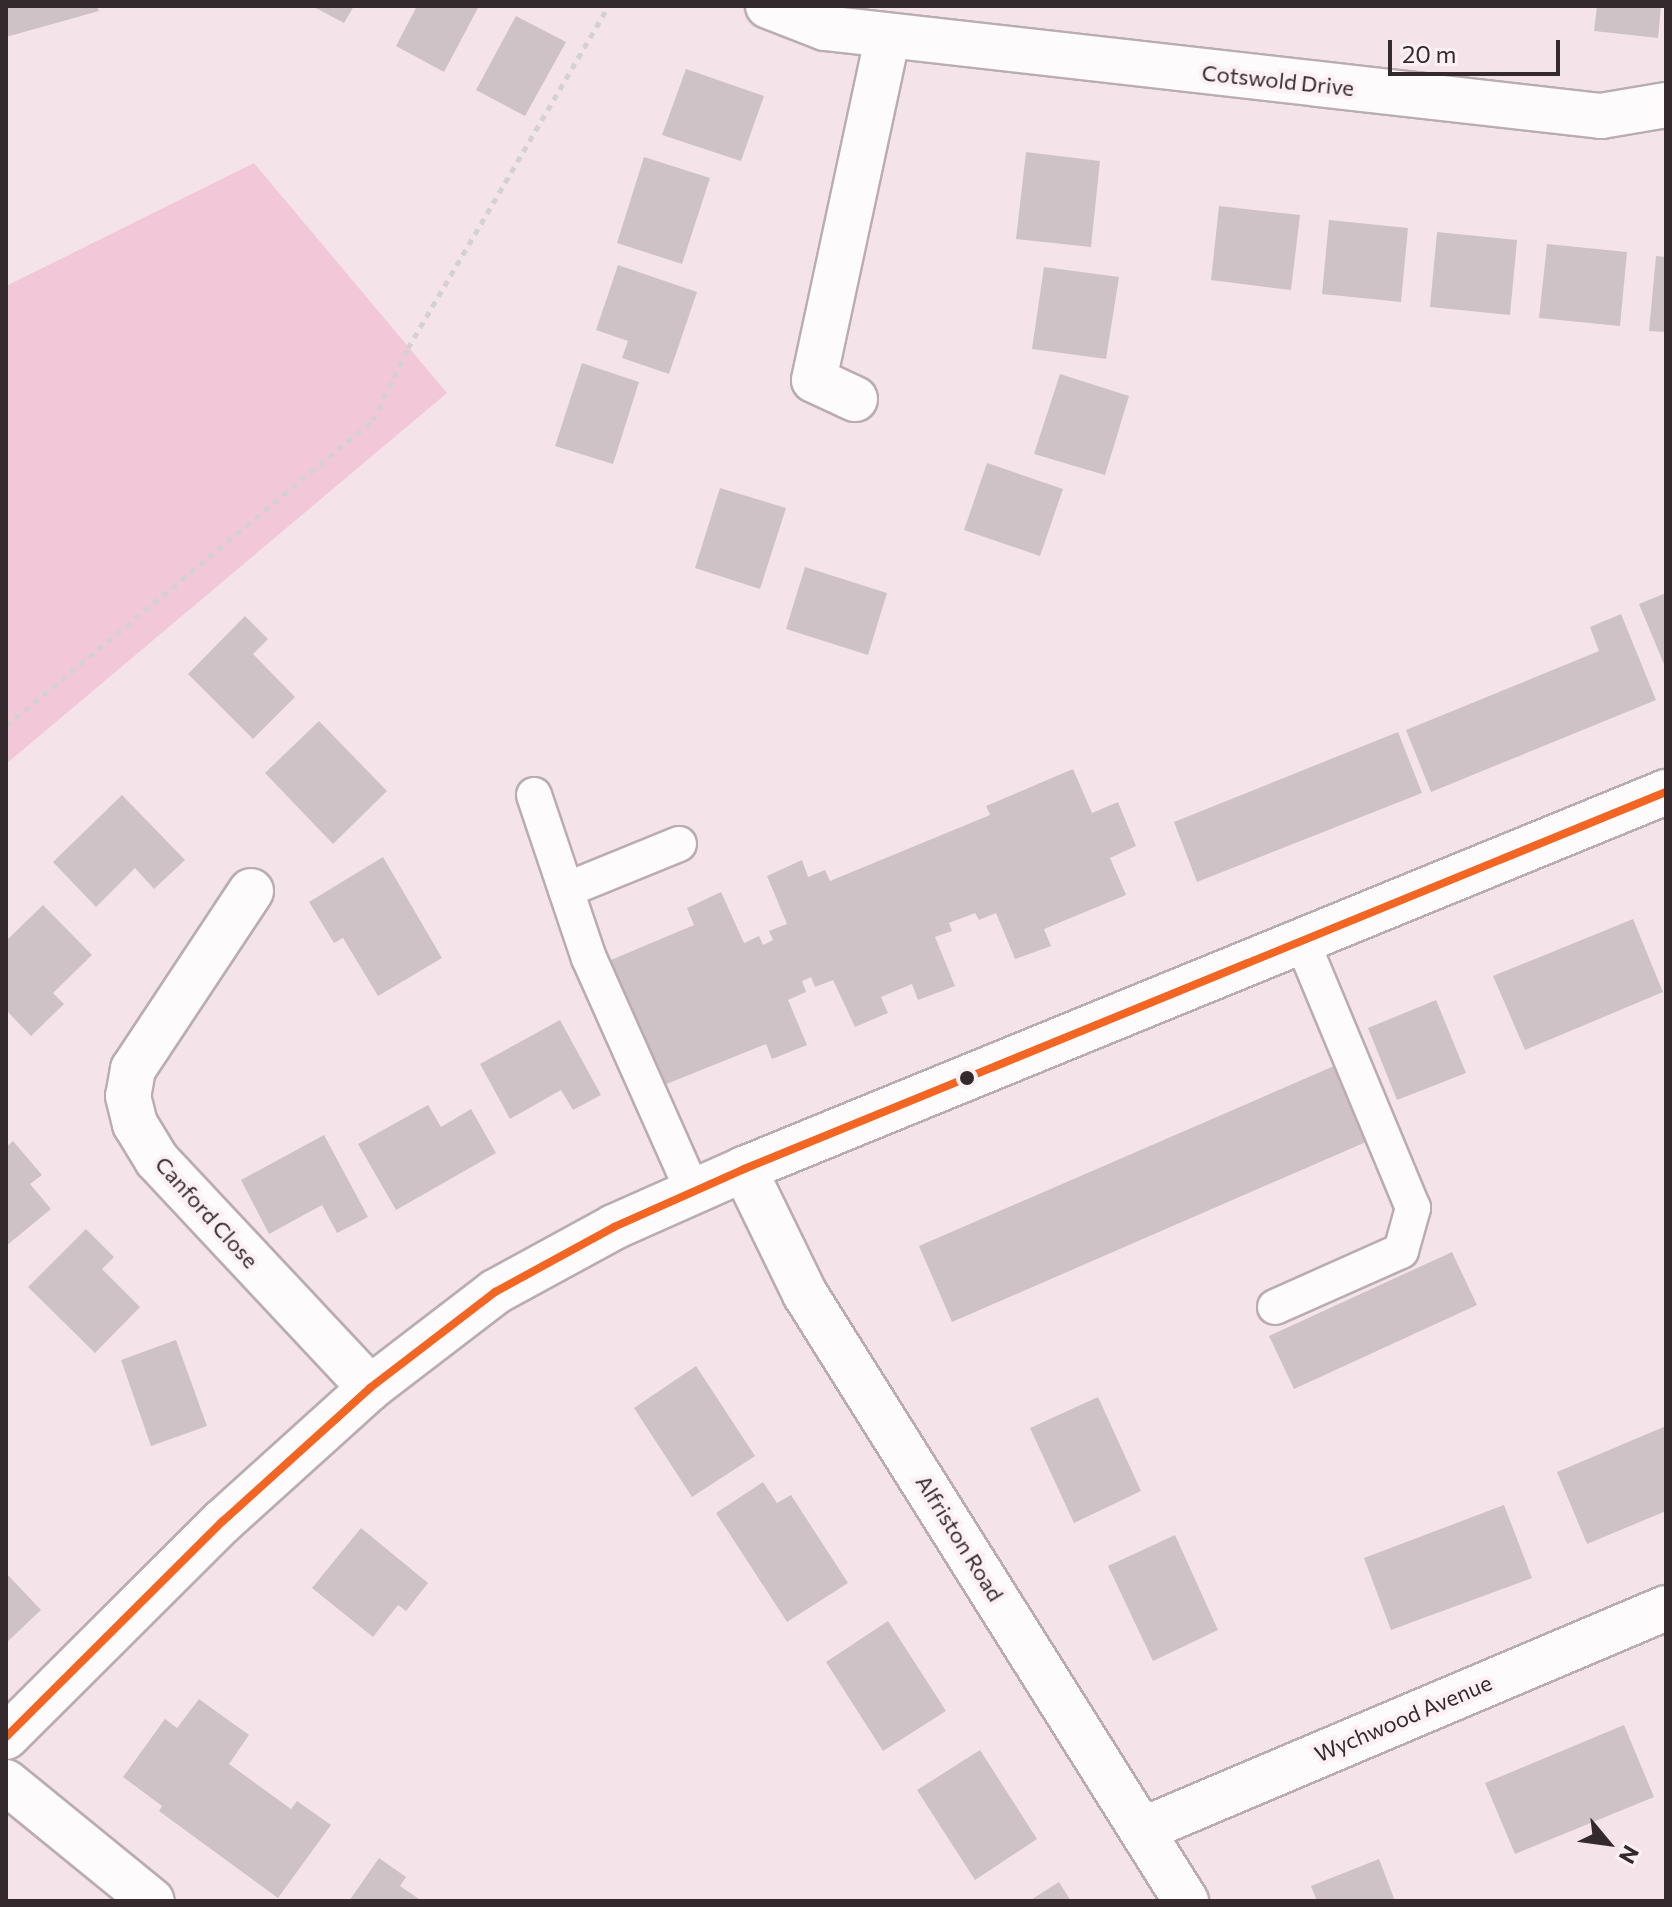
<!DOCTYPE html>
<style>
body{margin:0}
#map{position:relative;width:1672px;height:1907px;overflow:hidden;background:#f4e4ea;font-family:Commissioner,sans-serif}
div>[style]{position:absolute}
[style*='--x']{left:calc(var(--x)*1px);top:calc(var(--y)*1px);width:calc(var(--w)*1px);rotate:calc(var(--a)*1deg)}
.green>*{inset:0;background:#f2c8d8}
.building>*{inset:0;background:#cfc2c7}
.path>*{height:5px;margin-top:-2.5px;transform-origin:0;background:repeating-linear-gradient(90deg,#d5d1d3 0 6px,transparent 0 12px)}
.roads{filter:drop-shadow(2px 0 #baadb2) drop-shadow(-2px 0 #baadb2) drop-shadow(0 2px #baadb2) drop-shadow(0 -2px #baadb2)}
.service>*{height:34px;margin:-17px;padding:0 17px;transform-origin:17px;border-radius:17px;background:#fdfbfc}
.minor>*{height:44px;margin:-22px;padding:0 22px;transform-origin:22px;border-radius:22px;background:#fdfbfc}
.bus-1>*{height:8px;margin:-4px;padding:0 4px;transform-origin:4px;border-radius:4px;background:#f26522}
.dots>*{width:22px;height:22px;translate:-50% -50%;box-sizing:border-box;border:4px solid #fcf0f4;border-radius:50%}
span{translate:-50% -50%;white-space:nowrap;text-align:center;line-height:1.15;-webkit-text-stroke:8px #fcf0f4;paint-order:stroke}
.street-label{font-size:22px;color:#34292d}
.frame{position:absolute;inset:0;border:8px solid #34292d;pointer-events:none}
.north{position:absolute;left:1568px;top:1803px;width:80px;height:80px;-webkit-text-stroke:6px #fcf0f4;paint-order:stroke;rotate:119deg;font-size:22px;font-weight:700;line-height:32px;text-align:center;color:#34292d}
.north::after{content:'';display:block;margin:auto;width:28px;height:36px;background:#34292d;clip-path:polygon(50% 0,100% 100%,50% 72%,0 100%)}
.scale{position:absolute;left:1388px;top:40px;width:172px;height:36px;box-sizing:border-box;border:4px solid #34292d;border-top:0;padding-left:10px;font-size:24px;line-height:28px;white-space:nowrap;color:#34292d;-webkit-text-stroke:6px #fcf0f4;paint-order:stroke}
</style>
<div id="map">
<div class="green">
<div style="clip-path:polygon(254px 163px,447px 393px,6px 764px,6px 286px)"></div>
</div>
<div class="building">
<div style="clip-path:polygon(6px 6px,97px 6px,99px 11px,6px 37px)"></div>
<div style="clip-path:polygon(312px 6px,354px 6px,344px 23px)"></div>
<div style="clip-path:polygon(417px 6px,479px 6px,444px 72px,396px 46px)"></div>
<div style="clip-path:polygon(1597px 6px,1661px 6px,1658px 38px,1594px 31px)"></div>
<div style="clip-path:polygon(516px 16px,566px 42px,525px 116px,476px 90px)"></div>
<div style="clip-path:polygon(686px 69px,764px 96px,741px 161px,662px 135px)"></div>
<div style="clip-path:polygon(1026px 152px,1100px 161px,1091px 247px,1016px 239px)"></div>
<div style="clip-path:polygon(644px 157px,710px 178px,682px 264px,617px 243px)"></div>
<div style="clip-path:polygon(1219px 206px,1300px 215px,1291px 290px,1211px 280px)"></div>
<div style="clip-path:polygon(1329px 220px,1408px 228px,1401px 302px,1322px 294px)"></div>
<div style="clip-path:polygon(1437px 232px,1517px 240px,1510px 315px,1430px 307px)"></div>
<div style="clip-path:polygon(1547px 244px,1627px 252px,1620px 326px,1539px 318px)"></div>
<div style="clip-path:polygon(1656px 256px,1666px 257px,1666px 332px,1649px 331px)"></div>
<div style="clip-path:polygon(618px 265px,697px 292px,669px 374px,622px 358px,628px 341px,596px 330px)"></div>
<div style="clip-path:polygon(1044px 267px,1119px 277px,1106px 359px,1032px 349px)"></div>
<div style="clip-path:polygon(582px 363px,639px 382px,613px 464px,555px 446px)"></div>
<div style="clip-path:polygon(1060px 374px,1129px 396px,1105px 475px,1034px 454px)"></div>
<div style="clip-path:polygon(987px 463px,1063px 489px,1040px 556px,964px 530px)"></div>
<div style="clip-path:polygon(720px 488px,786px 508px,760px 589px,695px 568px)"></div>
<div style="clip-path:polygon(805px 567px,887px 593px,868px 655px,786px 629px)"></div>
<div style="clip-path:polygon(1666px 593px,1666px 669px,1639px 604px)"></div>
<div style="clip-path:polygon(1621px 614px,1656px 700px,1431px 792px,1406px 730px,1599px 651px,1590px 627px)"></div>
<div style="clip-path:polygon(245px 616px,268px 639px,253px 654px,295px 697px,253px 739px,188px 674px)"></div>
<div style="clip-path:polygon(319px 721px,387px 791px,333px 844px,265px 773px)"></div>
<div style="clip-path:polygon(1398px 732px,1422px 793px,1197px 882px,1174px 822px)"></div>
<div style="clip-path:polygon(1073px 769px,1092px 813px,1118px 802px,1136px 846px,1110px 858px,1126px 895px,1044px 929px,1051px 946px,1015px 959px,996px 913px,979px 920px,975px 913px,949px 923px,952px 931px,935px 937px,955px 986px,918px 1000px,912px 984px,881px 997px,888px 1013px,855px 1027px,833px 980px,815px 987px,811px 977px,802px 981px,806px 992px,788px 1000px,807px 1045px,772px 1059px,766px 1044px,664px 1085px,611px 960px,694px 925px,687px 908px,721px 892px,744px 943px,759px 936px,763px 945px,773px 940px,769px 931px,787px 924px,767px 876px,802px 860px,808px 877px,825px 870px,830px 881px,990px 815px,986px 806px)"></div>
<div style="clip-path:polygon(122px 795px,185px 860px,154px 889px,135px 868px,96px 907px,53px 862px)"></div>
<div style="clip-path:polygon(383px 857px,442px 958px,378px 996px,343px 938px,334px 943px,309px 902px)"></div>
<div style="clip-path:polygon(43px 905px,92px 955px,53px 993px,64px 1004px,31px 1036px,6px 1010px,6px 941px)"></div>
<div style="clip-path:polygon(1633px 919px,1663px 992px,1525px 1050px,1493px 976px)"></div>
<div style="clip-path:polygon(1436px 1000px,1466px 1073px,1397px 1100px,1368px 1028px)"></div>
<div style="clip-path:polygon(560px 1020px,601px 1095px,573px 1110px,561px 1090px,510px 1119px,480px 1064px)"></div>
<div style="clip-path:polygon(1334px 1066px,1366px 1142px,952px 1322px,919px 1246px)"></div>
<div style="clip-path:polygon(428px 1105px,441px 1127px,471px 1109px,496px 1153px,396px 1210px,358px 1144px)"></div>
<div style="clip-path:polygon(324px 1135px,368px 1217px,337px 1233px,322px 1205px,269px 1234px,241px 1180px)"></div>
<div style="clip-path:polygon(13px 1141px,42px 1175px,30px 1184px,51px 1209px,6px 1246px,6px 1147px)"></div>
<div style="clip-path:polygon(86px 1229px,114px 1257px,102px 1269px,140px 1307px,95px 1353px,28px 1287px)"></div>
<div style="clip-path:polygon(1452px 1252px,1477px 1305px,1294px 1389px,1269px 1336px)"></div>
<div style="clip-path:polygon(176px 1340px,207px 1426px,151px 1446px,121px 1360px)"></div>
<div style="clip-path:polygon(696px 1366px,755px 1456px,692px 1497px,634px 1408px)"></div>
<div style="clip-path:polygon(1098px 1397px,1141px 1491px,1074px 1523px,1030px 1428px)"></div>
<div style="clip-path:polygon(1666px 1426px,1666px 1511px,1587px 1544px,1557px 1472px)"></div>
<div style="clip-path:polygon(763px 1482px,777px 1503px,791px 1495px,848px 1583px,787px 1622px,716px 1513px)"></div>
<div style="clip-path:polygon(1504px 1505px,1532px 1578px,1391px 1630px,1364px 1558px)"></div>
<div style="clip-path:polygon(361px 1528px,428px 1583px,406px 1611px,398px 1605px,373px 1637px,312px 1588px)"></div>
<div style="clip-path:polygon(1175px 1535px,1218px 1630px,1153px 1661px,1108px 1566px)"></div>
<div style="clip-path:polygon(6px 1573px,41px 1610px,6px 1643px)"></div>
<div style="clip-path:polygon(888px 1621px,946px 1711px,883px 1751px,826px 1662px)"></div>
<div style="clip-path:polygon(199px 1699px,249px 1735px,229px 1764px,291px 1809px,297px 1801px,331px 1825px,278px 1898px,159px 1811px,162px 1806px,123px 1777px,165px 1719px,177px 1728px)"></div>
<div style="clip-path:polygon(1624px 1725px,1654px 1797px,1515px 1854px,1485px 1783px)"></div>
<div style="clip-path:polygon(980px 1750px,1037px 1839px,975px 1880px,917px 1790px)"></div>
<div style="clip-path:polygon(379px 1858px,406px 1877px,400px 1886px,422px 1901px,349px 1901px)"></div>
<div style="clip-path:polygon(1379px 1859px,1395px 1901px,1317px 1901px,1311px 1886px)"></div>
<div style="clip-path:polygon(1059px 1882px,1071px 1901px,1029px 1901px)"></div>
</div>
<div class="path">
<div style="--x:6;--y:726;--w:478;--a:-39.8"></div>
<div style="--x:373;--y:420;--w:80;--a:-64.1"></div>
<div style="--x:408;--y:348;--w:397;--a:-59.6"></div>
</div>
<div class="roads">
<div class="service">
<div style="--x:534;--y:795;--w:172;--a:71.4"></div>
<div style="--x:589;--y:958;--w:256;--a:66"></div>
<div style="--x:566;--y:890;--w:122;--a:-22.2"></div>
<div style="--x:1275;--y:1307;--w:138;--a:-24"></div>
<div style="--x:1401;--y:1251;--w:45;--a:-74.4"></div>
<div style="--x:1413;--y:1208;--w:289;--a:-112.6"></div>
</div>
<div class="minor">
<div style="--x:768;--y:6;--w:61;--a:21.1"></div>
<div style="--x:825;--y:28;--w:781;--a:6.47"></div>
<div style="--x:1601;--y:116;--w:66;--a:-9.6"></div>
<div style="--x:855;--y:399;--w:45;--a:-155.1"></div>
<div style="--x:814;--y:380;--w:352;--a:-77.9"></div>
<div style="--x:251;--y:891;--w:214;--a:123.5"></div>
<div style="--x:133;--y:1069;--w:27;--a:100"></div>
<div style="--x:128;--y:1096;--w:29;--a:76"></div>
<div style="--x:135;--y:1124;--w:42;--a:58.6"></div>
<div style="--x:157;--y:1160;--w:312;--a:46.9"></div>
<div style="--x:744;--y:1169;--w:139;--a:64"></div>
<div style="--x:805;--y:1294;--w:717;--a:57.88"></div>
<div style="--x:6;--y:1737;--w:306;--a:-44.9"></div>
<div style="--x:223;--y:1521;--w:198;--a:-42.1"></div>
<div style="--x:370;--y:1388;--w:158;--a:-37.5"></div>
<div style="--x:495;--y:1292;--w:136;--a:-28.6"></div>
<div style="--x:614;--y:1227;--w:142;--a:-24"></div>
<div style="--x:744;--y:1169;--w:996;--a:-22.24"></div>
<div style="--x:6;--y:1782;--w:188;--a:39.2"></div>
<div style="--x:1142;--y:1830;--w:569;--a:-22.96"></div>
</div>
</div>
<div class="bus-1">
<div style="--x:6;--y:1737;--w:306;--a:-44.9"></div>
<div style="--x:223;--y:1521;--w:198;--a:-42.1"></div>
<div style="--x:370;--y:1388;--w:158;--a:-37.5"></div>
<div style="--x:495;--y:1292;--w:136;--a:-28.6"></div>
<div style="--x:614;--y:1227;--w:142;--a:-24"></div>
<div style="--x:744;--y:1169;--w:996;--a:-22.24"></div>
</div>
<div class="dots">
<div style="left:967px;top:1078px;background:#34292d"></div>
</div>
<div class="street-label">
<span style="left:1278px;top:80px;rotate:6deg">Cotswold Drive</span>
<span style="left:207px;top:1212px;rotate:48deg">Canford Close</span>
<span style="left:960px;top:1538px;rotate:58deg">Alfriston Road</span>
<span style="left:1403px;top:1718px;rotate:-23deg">Wychwood Avenue</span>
</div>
<div class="frame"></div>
<div class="north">N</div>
<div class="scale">20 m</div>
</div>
